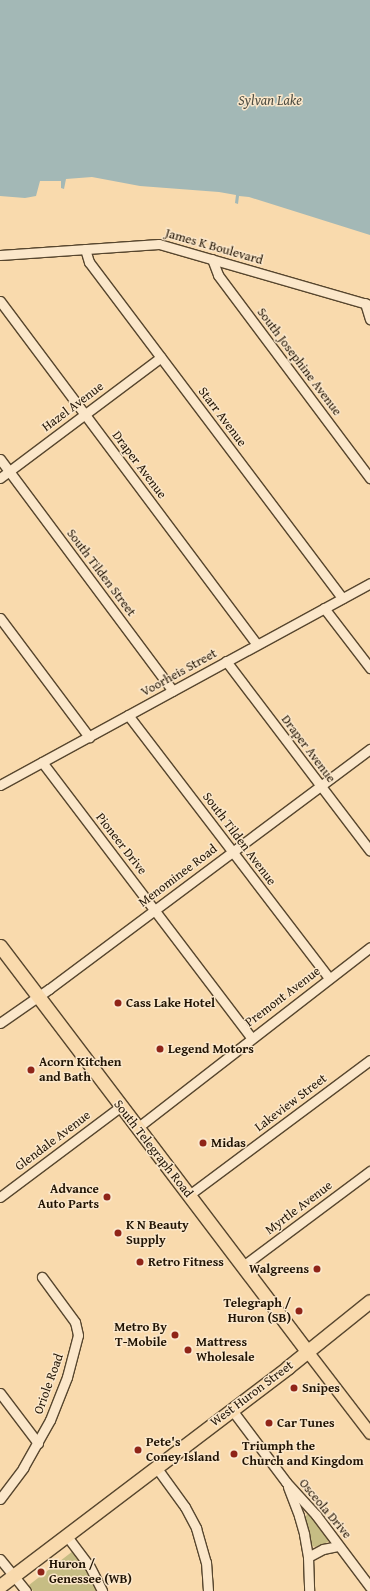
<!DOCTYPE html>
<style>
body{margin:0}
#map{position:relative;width:370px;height:1591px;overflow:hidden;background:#f9daad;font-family:"Gentium Book Plus",serif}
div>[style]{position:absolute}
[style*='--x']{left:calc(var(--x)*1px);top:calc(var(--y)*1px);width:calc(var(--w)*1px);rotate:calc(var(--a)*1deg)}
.green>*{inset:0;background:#c6bd84}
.water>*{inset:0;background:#a3b8b6}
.roads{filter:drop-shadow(1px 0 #57462e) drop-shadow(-1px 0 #57462e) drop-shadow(0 1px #57462e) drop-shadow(0 -1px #57462e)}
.minor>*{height:9px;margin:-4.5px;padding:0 4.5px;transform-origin:4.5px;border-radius:4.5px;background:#fbe7ca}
.major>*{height:11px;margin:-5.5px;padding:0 5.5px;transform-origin:5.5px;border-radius:5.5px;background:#f9daad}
.highway>*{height:13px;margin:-6.5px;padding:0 6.5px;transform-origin:6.5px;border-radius:6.5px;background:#f9daad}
.dots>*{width:11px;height:11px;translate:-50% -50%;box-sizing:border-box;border:2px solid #fbe7ca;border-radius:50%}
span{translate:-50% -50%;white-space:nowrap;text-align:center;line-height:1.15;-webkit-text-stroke:3px #fbe7ca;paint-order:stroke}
.street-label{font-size:13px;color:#211404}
.poi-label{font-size:13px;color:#211404;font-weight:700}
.left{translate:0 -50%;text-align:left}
.right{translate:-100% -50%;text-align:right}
.water-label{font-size:14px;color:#4e4d42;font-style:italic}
</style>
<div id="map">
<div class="green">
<div style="clip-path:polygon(307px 1514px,311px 1516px,329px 1539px,328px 1542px,316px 1547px,312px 1546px,305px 1518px)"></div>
<div style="clip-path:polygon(73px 1551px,90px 1576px,97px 1591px,33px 1591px,29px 1585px)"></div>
</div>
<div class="water">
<div style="clip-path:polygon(0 0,370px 0,370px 235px,249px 197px,239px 196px,238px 204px,235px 203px,236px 195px,219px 192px,140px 186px,92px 177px,66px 179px,64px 189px,61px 188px,61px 181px,40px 181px,36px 196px,25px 198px,0 196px)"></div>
</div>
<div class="roads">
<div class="minor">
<div style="--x:85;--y:249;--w:14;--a:73"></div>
<div style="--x:89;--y:262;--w:421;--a:53"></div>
<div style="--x:0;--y:255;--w:159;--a:-4"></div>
<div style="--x:159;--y:244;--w:220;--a:16.1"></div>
<div style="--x:212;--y:259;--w:17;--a:69"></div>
<div style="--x:218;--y:275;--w:254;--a:53.2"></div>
<div style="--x:0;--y:301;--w:429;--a:53.2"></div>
<div style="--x:365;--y:303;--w:17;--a:73"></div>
<div style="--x:0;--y:459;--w:289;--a:53.3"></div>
<div style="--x:0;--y:478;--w:201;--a:-36.9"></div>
<div style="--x:324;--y:608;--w:76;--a:52.5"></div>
<div style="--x:0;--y:618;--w:149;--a:53.2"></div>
<div style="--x:226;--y:661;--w:238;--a:52.8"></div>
<div style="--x:128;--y:715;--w:331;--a:52.6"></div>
<div style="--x:42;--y:762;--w:345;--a:52.8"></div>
<div style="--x:0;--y:785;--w:422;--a:-28.6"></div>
<div style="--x:0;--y:1023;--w:60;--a:-34.8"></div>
<div style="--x:49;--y:989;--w:401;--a:-36.8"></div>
<div style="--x:137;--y:1128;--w:295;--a:-37.8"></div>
<div style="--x:189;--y:1195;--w:226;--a:-36.7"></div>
<div style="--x:0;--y:1197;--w:151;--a:-36.9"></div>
<div style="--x:243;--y:1266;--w:159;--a:-36.8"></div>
<div style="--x:0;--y:1393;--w:63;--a:52.8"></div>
<div style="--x:232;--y:1410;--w:90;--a:53.1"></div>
<div style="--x:286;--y:1482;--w:45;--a:47.7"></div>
<div style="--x:316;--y:1515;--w:90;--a:53.1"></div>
<div style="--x:156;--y:1467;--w:49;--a:54.1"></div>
<div style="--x:185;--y:1507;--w:24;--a:62"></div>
<div style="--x:196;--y:1528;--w:35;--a:74"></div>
<div style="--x:206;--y:1562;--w:29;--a:86"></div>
<div style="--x:288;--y:1487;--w:31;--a:69"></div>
<div style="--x:299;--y:1516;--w:19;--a:74"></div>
<div style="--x:304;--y:1534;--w:23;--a:80"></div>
<div style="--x:308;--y:1557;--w:34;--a:88"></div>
<div style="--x:0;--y:1499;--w:39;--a:-53"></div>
<div style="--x:23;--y:1468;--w:55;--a:-60.6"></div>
<div style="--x:50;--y:1420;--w:46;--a:-68.4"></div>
<div style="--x:67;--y:1377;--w:43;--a:-75.3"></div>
<div style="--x:78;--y:1335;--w:13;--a:-103"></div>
<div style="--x:75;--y:1322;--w:56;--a:-126.3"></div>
<div style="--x:66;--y:1535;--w:38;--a:53"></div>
<div style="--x:89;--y:1565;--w:29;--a:63"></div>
<div style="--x:308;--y:1557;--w:17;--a:-28"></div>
<div style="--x:323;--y:1549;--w:16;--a:-11"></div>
<div style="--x:0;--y:1559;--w:41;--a:50.9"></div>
</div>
<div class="major">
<div style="--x:307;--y:1351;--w:103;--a:52.5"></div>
</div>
<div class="highway">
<div style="--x:0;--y:946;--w:508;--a:52.84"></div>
<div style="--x:0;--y:1586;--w:362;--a:-37.2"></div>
<div style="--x:288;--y:1367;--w:105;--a:-38.8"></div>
</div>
</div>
<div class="dots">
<div style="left:118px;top:1003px;background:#8f2418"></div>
<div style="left:160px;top:1049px;background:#8f2418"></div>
<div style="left:31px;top:1070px;background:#8f2418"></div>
<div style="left:203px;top:1143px;background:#8f2418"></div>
<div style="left:107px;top:1197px;background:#8f2418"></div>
<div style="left:118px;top:1233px;background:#8f2418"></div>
<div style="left:140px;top:1262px;background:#8f2418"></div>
<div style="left:317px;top:1269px;background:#8f2418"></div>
<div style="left:299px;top:1311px;background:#8f2418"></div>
<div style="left:175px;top:1335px;background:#8f2418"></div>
<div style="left:188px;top:1350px;background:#8f2418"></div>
<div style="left:294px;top:1388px;background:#8f2418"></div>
<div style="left:269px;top:1423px;background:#8f2418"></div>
<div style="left:138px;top:1450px;background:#8f2418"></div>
<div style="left:234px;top:1454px;background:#8f2418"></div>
<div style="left:41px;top:1572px;background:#8f2418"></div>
</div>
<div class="street-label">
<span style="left:214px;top:247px;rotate:16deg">James K Boulevard</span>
<span style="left:299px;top:362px;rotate:53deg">South Josephine Avenue</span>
<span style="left:73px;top:407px;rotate:-37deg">Hazel Avenue</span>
<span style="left:222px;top:417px;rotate:53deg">Starr Avenue</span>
<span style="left:139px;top:465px;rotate:53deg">Draper Avenue</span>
<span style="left:101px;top:573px;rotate:53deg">South Tilden Street</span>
<span style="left:179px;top:673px;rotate:-29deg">Voorheis Street</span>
<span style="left:308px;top:749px;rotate:53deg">Draper Avenue</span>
<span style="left:239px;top:839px;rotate:53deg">South Tilden Avenue</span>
<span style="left:121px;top:844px;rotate:52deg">Pioneer Drive</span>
<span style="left:178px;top:876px;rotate:-37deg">Menominee Road</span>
<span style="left:283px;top:997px;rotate:-37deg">Premont Avenue</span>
<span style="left:291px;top:1103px;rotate:-37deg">Lakeview Street</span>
<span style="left:53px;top:1141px;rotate:-37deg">Glendale Avenue</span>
<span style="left:153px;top:1149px;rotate:52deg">South Telegraph Road</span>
<span style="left:299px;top:1208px;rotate:-37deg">Myrtle Avenue</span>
<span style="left:49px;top:1384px;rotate:-70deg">Oriole Road</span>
<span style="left:252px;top:1394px;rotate:-37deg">West Huron Street</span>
<span style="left:325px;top:1509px;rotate:50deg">Osceola Drive</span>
</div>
<div class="poi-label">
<span class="left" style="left:126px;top:1003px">Cass Lake Hotel</span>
<span class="left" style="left:168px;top:1049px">Legend Motors</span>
<span class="left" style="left:39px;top:1070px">Acorn Kitchen<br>and Bath</span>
<span class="left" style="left:211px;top:1143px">Midas</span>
<span class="right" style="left:99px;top:1197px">Advance<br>Auto Parts</span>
<span class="left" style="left:126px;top:1233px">K N Beauty<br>Supply</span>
<span class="left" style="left:148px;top:1262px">Retro Fitness</span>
<span class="right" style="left:309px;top:1269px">Walgreens</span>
<span class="right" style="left:291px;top:1311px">Telegraph /<br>Huron (SB)</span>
<span class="right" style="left:167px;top:1335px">Metro By<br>T-Mobile</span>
<span class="left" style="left:196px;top:1350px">Mattress<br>Wholesale</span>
<span class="left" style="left:302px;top:1388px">Snipes</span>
<span class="left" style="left:277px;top:1423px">Car Tunes</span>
<span class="left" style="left:146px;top:1450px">Pete's<br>Coney Island</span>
<span class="left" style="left:242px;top:1454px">Triumph the<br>Church and Kingdom</span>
<span class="left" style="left:49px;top:1572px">Huron /<br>Genessee (WB)</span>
</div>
<div class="water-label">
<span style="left:270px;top:100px">Sylvan Lake</span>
</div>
</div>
